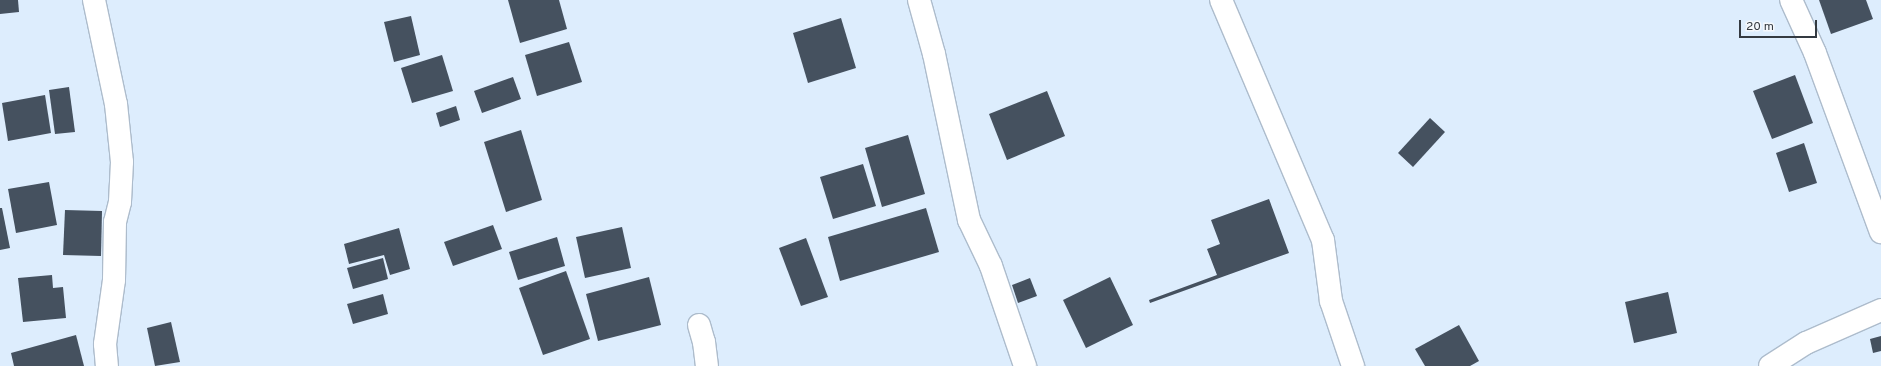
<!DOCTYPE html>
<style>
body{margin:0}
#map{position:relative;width:1881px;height:366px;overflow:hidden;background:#ddedfd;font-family:Overpass,sans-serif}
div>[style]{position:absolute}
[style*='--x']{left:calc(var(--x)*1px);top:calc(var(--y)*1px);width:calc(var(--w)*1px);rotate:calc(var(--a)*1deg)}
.building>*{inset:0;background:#45515f}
.roads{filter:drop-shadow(1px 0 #adbccc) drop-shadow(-1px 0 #adbccc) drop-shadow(0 1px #adbccc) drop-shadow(0 -1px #adbccc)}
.minor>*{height:22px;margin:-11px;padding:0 11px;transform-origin:11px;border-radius:11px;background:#fff}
span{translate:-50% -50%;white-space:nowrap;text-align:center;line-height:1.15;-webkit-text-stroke:4px #f5f8fc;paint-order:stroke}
.scale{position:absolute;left:1739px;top:20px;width:78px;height:18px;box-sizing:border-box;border:2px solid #343a41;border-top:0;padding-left:5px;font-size:12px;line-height:14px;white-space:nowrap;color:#343a41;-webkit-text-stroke:3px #f5f8fc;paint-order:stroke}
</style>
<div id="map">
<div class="building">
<div style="clip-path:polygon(0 0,18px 0,19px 12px,0 14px)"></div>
<div style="clip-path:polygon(508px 0,559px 0,567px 29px,520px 43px)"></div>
<div style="clip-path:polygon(1819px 0,1866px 0,1873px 19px,1831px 34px)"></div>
<div style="clip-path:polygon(411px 16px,420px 55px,394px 62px,384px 22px)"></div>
<div style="clip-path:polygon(841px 18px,856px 68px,808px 83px,793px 33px)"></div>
<div style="clip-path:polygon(569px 42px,582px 82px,537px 96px,525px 55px)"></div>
<div style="clip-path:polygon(442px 55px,453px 91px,412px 103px,401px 68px)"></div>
<div style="clip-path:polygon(1795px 75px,1813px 123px,1772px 139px,1753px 91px)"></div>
<div style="clip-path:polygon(513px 77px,521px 99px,482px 113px,474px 91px)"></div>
<div style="clip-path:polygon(69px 87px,75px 132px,55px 134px,49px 90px)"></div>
<div style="clip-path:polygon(1047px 91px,1065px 136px,1007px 160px,989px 114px)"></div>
<div style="clip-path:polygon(45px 95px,51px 133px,8px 141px,2px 103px)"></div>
<div style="clip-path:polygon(456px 106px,460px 120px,440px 127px,436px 113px)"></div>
<div style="clip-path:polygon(1430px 118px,1445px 132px,1413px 167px,1398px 153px)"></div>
<div style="clip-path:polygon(521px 130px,542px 200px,506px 212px,484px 142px)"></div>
<div style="clip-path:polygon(908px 135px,925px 194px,882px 207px,865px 148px)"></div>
<div style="clip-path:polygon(1804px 143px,1817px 183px,1789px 192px,1776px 153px)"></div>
<div style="clip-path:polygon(863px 164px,876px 206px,833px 219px,820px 177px)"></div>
<div style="clip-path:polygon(49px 182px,57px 225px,16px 233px,8px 189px)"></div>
<div style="clip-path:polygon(1269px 199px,1289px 253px,1150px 303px,1149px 300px,1217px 275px,1207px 249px,1220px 244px,1211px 220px)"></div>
<div style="clip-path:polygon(0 208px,2px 208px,10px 248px,0 250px)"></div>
<div style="clip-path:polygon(926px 208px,939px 252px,840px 281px,828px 237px)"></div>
<div style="clip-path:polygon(65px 210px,102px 211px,101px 256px,63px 255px)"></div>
<div style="clip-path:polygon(493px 225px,502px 249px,453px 266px,444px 242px)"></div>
<div style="clip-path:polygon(622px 227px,631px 268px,585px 278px,576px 237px)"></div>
<div style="clip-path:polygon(399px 228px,410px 269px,390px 275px,384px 255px,349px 264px,344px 244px)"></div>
<div style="clip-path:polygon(557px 237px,565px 266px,518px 280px,509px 252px)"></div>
<div style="clip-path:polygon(806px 238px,828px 297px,801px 306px,779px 248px)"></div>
<div style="clip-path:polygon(383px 258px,388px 279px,353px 289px,347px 268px)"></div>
<div style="clip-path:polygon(566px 271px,590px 339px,543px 355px,519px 288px)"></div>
<div style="clip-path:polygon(52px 275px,53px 288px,63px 287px,66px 318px,23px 322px,18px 278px)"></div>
<div style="clip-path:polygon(649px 277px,661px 325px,598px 341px,586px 294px)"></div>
<div style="clip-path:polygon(1110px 277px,1133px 325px,1086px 348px,1063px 300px)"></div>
<div style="clip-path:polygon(1030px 278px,1037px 296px,1018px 303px,1012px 285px)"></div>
<div style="clip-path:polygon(1668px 292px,1677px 333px,1634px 343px,1625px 302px)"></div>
<div style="clip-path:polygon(383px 294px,388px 314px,353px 324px,347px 304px)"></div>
<div style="clip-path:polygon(171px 322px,180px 362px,155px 366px,147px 328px)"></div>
<div style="clip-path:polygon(1459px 325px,1479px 361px,1470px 366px,1425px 366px,1415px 349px)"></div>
<div style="clip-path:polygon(76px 335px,84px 366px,14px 366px,11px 353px)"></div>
<div style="clip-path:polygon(1881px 336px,1881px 351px,1873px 353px,1870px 339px)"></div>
</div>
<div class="roads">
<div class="minor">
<div style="--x:94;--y:0;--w:106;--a:78.1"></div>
<div style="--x:116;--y:104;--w:58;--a:84.1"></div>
<div style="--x:122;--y:162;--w:40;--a:92.9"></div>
<div style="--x:120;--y:202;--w:21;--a:104"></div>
<div style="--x:115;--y:222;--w:58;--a:91"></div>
<div style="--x:114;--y:280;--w:65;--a:98"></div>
<div style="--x:105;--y:344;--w:22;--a:85"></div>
<div style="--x:919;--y:0;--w:56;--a:74.5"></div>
<div style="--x:934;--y:54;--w:170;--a:78.1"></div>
<div style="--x:969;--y:220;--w:51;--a:64.4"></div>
<div style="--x:991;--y:266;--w:106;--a:71.2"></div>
<div style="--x:1221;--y:0;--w:261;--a:67"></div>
<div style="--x:1323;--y:240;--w:62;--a:82.5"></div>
<div style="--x:1331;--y:301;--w:69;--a:71.3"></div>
<div style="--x:1791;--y:0;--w:58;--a:65.6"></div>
<div style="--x:1815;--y:53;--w:191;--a:69.8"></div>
<div style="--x:699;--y:325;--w:18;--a:74"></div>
<div style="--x:704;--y:342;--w:24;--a:83"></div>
<div style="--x:1770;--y:366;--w:43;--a:-32.6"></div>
<div style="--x:1806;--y:343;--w:82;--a:-23.7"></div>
</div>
</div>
<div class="scale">20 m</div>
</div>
